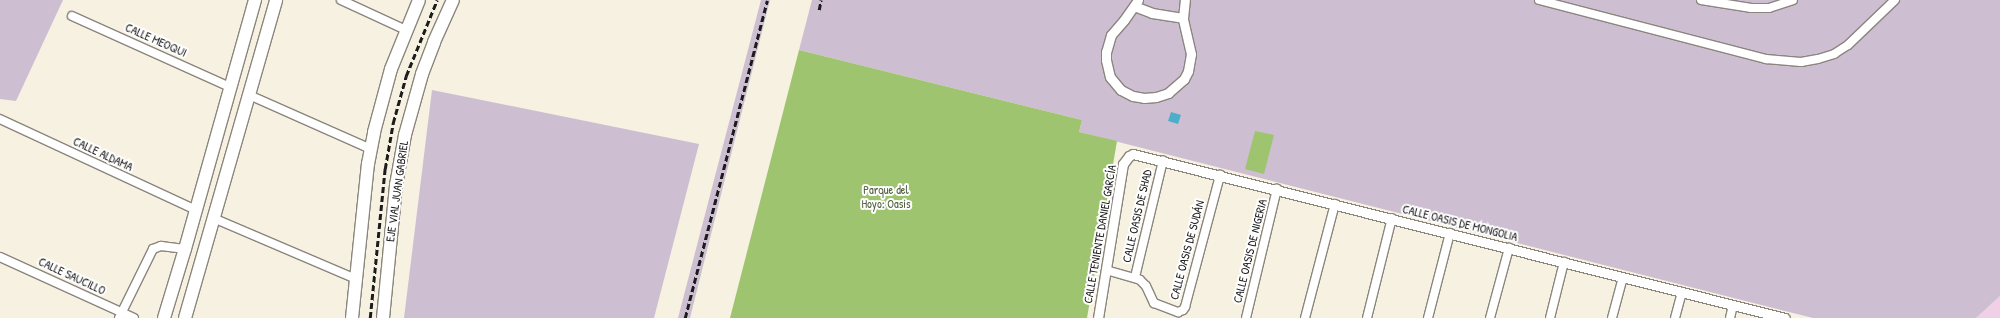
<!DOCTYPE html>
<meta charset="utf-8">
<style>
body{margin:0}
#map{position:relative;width:2000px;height:318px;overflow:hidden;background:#f7f1e1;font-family:"Patrick Hand",sans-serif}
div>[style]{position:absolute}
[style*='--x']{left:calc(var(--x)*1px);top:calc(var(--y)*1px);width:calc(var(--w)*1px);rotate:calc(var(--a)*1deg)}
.built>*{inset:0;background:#efd0e6}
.industrial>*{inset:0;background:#cdbed2}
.green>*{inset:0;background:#9ec46f}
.water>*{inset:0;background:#4baeca}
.roads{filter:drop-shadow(1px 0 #8a867e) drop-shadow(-1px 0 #8a867e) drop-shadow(0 1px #8a867e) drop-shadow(0 -1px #8a867e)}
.minor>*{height:8px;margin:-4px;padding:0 4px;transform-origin:4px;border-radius:4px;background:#fff}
.tertiary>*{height:9px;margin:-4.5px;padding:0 4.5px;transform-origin:4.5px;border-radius:4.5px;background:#fff}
.primary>*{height:12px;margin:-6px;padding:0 6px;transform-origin:6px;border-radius:6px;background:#fff}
.rail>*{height:2.5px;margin-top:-1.25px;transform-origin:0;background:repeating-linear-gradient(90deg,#1c1c1c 0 6px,transparent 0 9px)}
span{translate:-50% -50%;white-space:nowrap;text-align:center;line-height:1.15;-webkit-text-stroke:4px #fff;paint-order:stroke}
.street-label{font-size:12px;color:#1c1c1c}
.park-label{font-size:12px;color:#505f3d}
</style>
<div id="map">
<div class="built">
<div style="clip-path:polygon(2000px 296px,2000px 318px,1976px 318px)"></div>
</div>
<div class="industrial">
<div style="clip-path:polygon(0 0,63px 0,16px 101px,0 99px)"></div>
<div style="clip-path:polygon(761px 0,770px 0,690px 318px,678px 318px)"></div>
<div style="clip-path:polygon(812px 0,2000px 0,2000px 296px,1976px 318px,1813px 318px,1079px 132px,1082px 120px,799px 50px)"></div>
<div style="clip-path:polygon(432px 90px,699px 144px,654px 318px,404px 318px)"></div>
</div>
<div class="green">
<div style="clip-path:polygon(799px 50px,1082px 120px,1079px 132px,1117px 141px,1087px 318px,730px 318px)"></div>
<div style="clip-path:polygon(1255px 131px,1274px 135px,1264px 174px,1245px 169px)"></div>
</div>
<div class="water">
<div style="clip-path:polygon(1171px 112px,1181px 115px,1178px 124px,1168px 121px)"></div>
</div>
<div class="roads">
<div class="minor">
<div style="--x:341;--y:0;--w:72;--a:24.8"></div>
<div style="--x:1539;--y:0;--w:235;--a:14.6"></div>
<div style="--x:1766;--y:59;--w:35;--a:5"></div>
<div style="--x:1801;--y:62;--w:17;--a:-10"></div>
<div style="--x:1818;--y:59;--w:17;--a:-17"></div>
<div style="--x:1834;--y:54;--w:17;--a:-33"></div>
<div style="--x:1848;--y:45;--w:65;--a:-43.8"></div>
<div style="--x:1701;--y:0;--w:51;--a:9.1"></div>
<div style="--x:1751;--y:8;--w:18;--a:0"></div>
<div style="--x:1769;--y:8;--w:25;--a:-18"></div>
<div style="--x:72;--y:16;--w:173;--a:24.2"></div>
<div style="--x:249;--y:95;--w:133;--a:23.9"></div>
<div style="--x:0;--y:119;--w:216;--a:24.9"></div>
<div style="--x:213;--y:218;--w:155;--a:23.1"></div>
<div style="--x:0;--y:257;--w:147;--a:24.5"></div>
<div style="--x:1106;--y:270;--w:35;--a:16"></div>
<div style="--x:1140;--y:280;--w:8;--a:45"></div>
<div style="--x:1146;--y:286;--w:19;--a:65"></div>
<div style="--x:1154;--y:303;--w:26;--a:21"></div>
<div style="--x:1178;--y:312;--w:5;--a:-22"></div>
<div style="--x:1183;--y:310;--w:4;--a:-56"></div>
<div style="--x:1185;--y:307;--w:137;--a:-75.1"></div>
<div style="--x:1135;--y:277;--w:120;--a:-76.5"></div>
<div style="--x:119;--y:318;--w:77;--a:-63.8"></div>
<div style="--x:153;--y:249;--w:9;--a:-21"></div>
<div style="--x:161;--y:246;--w:24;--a:7"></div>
<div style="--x:1246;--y:318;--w:133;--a:-76.5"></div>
<div style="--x:1305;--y:318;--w:118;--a:-75.3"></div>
<div style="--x:1367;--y:318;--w:103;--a:-76"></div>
<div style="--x:1428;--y:318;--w:88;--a:-75.5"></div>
<div style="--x:1490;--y:318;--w:73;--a:-74.8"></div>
<div style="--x:1550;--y:318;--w:58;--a:-76"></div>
<div style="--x:1612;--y:318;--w:42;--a:-75"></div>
<div style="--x:1675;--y:318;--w:27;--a:-75"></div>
<div style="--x:1730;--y:318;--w:13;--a:-77"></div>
</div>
<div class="tertiary">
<div style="--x:1138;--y:0;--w:24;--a:125"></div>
<div style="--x:1124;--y:20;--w:20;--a:131"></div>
<div style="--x:1111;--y:35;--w:18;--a:106"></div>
<div style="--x:1106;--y:52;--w:8;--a:90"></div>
<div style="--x:1106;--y:60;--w:17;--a:77"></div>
<div style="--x:1110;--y:77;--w:17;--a:50"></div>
<div style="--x:1121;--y:90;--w:13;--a:27"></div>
<div style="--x:1133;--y:96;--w:11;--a:10"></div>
<div style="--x:1144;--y:98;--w:12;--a:-5"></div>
<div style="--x:1156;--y:97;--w:13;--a:-18"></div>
<div style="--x:1168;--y:93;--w:21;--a:-41"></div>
<div style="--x:1184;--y:79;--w:9;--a:-63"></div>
<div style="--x:1188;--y:71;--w:17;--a:-80"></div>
<div style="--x:1191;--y:54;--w:37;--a:-103"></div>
<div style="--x:1183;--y:18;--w:18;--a:-84"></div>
<div style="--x:1134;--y:6;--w:19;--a:21"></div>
<div style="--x:1152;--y:13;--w:31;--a:9"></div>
<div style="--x:1098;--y:318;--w:156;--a:-80.8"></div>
<div style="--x:1123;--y:164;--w:10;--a:-53"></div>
<div style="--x:1129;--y:156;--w:4;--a:-27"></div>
<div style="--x:1133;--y:154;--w:672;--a:14.12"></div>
</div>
<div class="primary">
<div style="--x:164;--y:318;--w:72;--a:-73.1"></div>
<div style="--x:185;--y:249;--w:259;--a:-74.3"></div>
<div style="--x:185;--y:318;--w:331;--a:-74"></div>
<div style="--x:352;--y:318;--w:155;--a:-84.1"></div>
<div style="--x:368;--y:164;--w:33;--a:-79"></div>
<div style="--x:374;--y:132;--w:65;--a:-74.9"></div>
<div style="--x:391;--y:69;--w:74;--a:-67.9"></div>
<div style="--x:383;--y:318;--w:134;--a:-84.4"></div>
<div style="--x:396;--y:185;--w:51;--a:-79.8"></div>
<div style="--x:405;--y:135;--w:63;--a:-74.4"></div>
<div style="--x:422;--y:74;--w:34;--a:-69"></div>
<div style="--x:434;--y:42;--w:46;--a:-65.7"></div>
</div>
</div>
<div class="rail">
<div style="--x:819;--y:10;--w:10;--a:-79"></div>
<div style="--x:370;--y:318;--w:150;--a:-84.3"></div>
<div style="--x:385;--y:169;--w:47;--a:-80.1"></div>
<div style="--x:393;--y:123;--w:49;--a:-74.5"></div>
<div style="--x:406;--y:76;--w:82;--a:-67.8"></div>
<div style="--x:685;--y:318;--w:328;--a:-75.5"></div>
</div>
<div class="street-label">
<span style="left:156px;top:40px;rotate:24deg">CALLE MEOQUI</span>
<span style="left:103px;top:154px;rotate:25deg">CALLE ALDAMA</span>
<span style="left:397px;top:191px;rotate:-82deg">EJE VIAL JUAN GABRIEL</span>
<span style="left:1137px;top:216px;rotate:-77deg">CALLE OASIS DE SHAD</span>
<span style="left:1460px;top:223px;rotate:14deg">CALLE OASIS DE MONGOLIA</span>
<span style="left:1100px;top:234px;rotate:-80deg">CALLE TENIENTE DANIEL GARCÍA</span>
<span style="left:1187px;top:250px;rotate:-75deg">CALLE OASIS DE SUDÁN</span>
<span style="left:1250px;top:251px;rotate:-76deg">CALLE OASIS DE NIGERIA</span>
<span style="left:72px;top:276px;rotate:25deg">CALLE SAUCILLO</span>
</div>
<div class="park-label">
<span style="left:886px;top:197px">Parque del<br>Hoyo: Oasis</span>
</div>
</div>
